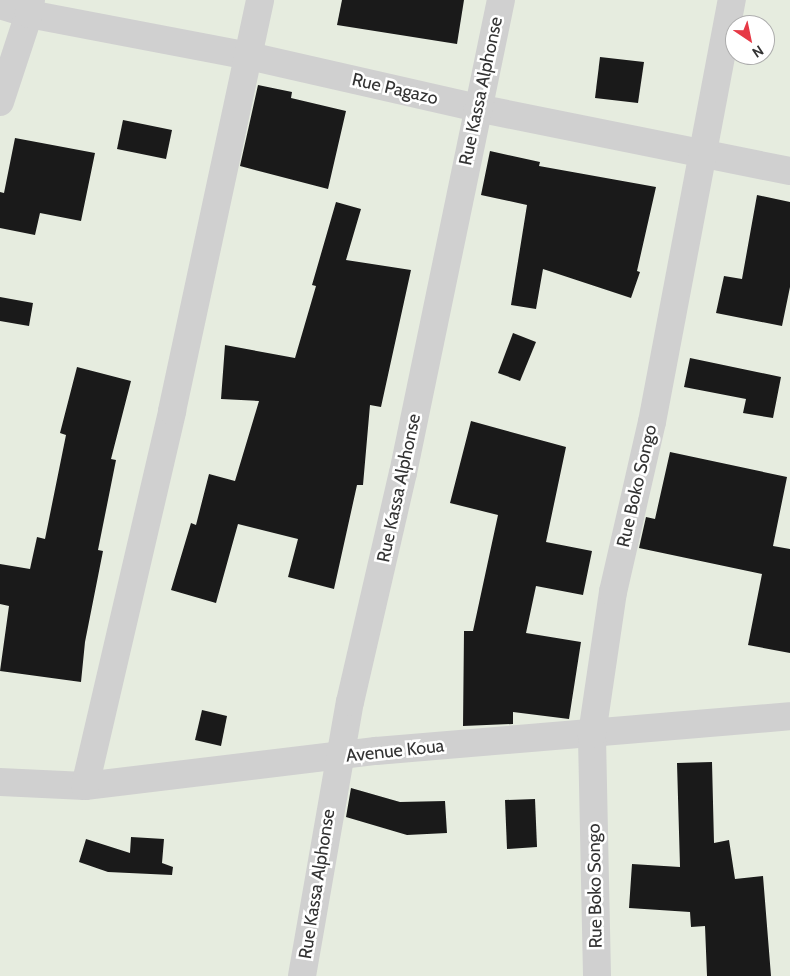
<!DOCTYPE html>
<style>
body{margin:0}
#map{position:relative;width:790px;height:976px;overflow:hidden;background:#fff;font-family:Cabin,sans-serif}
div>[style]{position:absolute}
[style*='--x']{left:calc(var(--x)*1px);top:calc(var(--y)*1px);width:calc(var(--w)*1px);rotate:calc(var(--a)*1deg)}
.green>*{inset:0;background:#e6ecdf}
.building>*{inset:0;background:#1a1a1a}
.minor>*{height:28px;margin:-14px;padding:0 14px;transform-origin:14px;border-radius:14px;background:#d0d0d0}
span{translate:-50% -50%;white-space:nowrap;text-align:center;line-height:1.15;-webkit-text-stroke:5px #fff;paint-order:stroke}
.street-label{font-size:18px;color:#333}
.north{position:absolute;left:725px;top:15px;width:50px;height:50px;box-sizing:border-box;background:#fff;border:1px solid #adadad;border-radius:50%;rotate:146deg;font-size:14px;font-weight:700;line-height:20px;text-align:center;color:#333}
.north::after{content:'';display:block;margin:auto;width:18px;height:22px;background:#e63946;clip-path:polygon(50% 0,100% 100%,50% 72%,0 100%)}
</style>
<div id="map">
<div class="green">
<div style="clip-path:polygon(evenodd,0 0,790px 0,790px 976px,0 976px,0 0,735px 25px,765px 25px,765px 55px,735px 55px,735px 25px)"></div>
</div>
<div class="building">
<div style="clip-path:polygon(342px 0,464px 0,457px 44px,337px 25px)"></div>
<div style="clip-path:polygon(600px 57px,644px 62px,638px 103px,595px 98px)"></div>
<div style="clip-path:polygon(258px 85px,292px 92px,291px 98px,346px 111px,328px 189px,240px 166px)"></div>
<div style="clip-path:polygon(123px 120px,172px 130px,166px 159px,117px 149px)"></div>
<div style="clip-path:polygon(15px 138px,95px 153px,81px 221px,40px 213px,35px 235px,0 228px,0 192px,4px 193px)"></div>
<div style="clip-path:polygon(490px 151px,540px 162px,539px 166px,656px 187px,637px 271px,640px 272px,631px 298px,543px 269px,536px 309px,511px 305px,527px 205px,481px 195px)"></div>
<div style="clip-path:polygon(757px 195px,790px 202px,790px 287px,782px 326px,716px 313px,724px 276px,742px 279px)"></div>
<div style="clip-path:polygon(336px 202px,361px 209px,346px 260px,411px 270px,381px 407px,370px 405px,363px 485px,357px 485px,334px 589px,288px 577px,298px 539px,238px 524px,216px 603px,171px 590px,191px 523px,196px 525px,209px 474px,235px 481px,259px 401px,221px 399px,225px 345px,295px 358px,316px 286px,312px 285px)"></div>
<div style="clip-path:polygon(0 297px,33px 303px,29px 326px,0 321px)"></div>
<div style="clip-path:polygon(513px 333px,536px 342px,520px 381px,498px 373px)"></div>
<div style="clip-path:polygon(690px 358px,781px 377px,773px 418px,743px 413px,746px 399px,684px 387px)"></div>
<div style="clip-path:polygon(77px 367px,131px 381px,111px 459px,116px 460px,98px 550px,103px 551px,85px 642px,81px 682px,0 671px,9px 606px,0 604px,0 564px,30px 569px,37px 537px,45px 539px,66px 435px,60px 433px)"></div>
<div style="clip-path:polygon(471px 421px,566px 447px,546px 542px,592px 551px,583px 595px,536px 586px,526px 633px,581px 642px,569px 719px,513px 712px,513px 724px,463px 726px,464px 631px,473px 631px,498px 515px,450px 503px)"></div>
<div style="clip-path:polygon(670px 452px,787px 477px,773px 546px,790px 549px,790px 653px,748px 645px,762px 574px,639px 548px,646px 517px,655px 519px)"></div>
<div style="clip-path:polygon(202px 710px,227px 716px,221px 746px,195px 740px)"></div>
<div style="clip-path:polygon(712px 762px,714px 843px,729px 840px,735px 879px,763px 876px,771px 976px,707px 976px,705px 926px,691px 927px,690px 912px,629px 908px,632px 864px,680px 867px,677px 763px)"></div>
<div style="clip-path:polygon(351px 788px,400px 802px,445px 801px,447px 833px,407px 835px,346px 817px)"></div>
<div style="clip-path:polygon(535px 799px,537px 847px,507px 849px,505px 800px)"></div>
<div style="clip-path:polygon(131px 837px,164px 839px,162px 863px,173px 867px,172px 875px,108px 872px,79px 862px,86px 839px,130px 853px)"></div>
</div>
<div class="minor">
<div style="--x:0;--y:5;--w:30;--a:17"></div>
<div style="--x:29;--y:14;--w:224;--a:10.8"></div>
<div style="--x:249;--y:56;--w:234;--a:12.8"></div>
<div style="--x:477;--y:108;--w:319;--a:11.4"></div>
<div style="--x:0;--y:102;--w:93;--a:-71.8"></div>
<div style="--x:29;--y:14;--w:14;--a:-82"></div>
<div style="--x:0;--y:782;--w:85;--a:2.7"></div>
<div style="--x:85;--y:786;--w:293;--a:-6.9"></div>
<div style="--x:376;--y:751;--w:415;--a:-4.8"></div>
<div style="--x:85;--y:786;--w:385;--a:-76.9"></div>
<div style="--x:172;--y:411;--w:420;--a:-77.9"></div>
<div style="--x:302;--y:976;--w:278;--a:-80.1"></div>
<div style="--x:350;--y:702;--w:235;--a:-77"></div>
<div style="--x:403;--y:473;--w:483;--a:-78.3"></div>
<div style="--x:597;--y:976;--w:242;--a:-91.2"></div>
<div style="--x:592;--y:734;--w:144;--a:-81.6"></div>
<div style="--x:613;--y:592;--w:174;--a:-77.1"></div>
<div style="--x:652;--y:422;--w:430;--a:-79.3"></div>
</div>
<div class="street-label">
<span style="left:395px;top:89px;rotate:13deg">Rue Pagazo</span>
<span style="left:481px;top:91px;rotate:-78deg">Rue Kassa Alphonse</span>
<span style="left:637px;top:486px;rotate:-77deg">Rue Boko Songo</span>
<span style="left:399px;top:488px;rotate:-78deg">Rue Kassa Alphonse</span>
<span style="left:395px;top:751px;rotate:-6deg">Avenue Koua</span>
<span style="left:317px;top:884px;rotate:-81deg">Rue Kassa Alphonse</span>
<span style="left:595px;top:886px;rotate:-91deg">Rue Boko Songo</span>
</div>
<div class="north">N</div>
</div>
